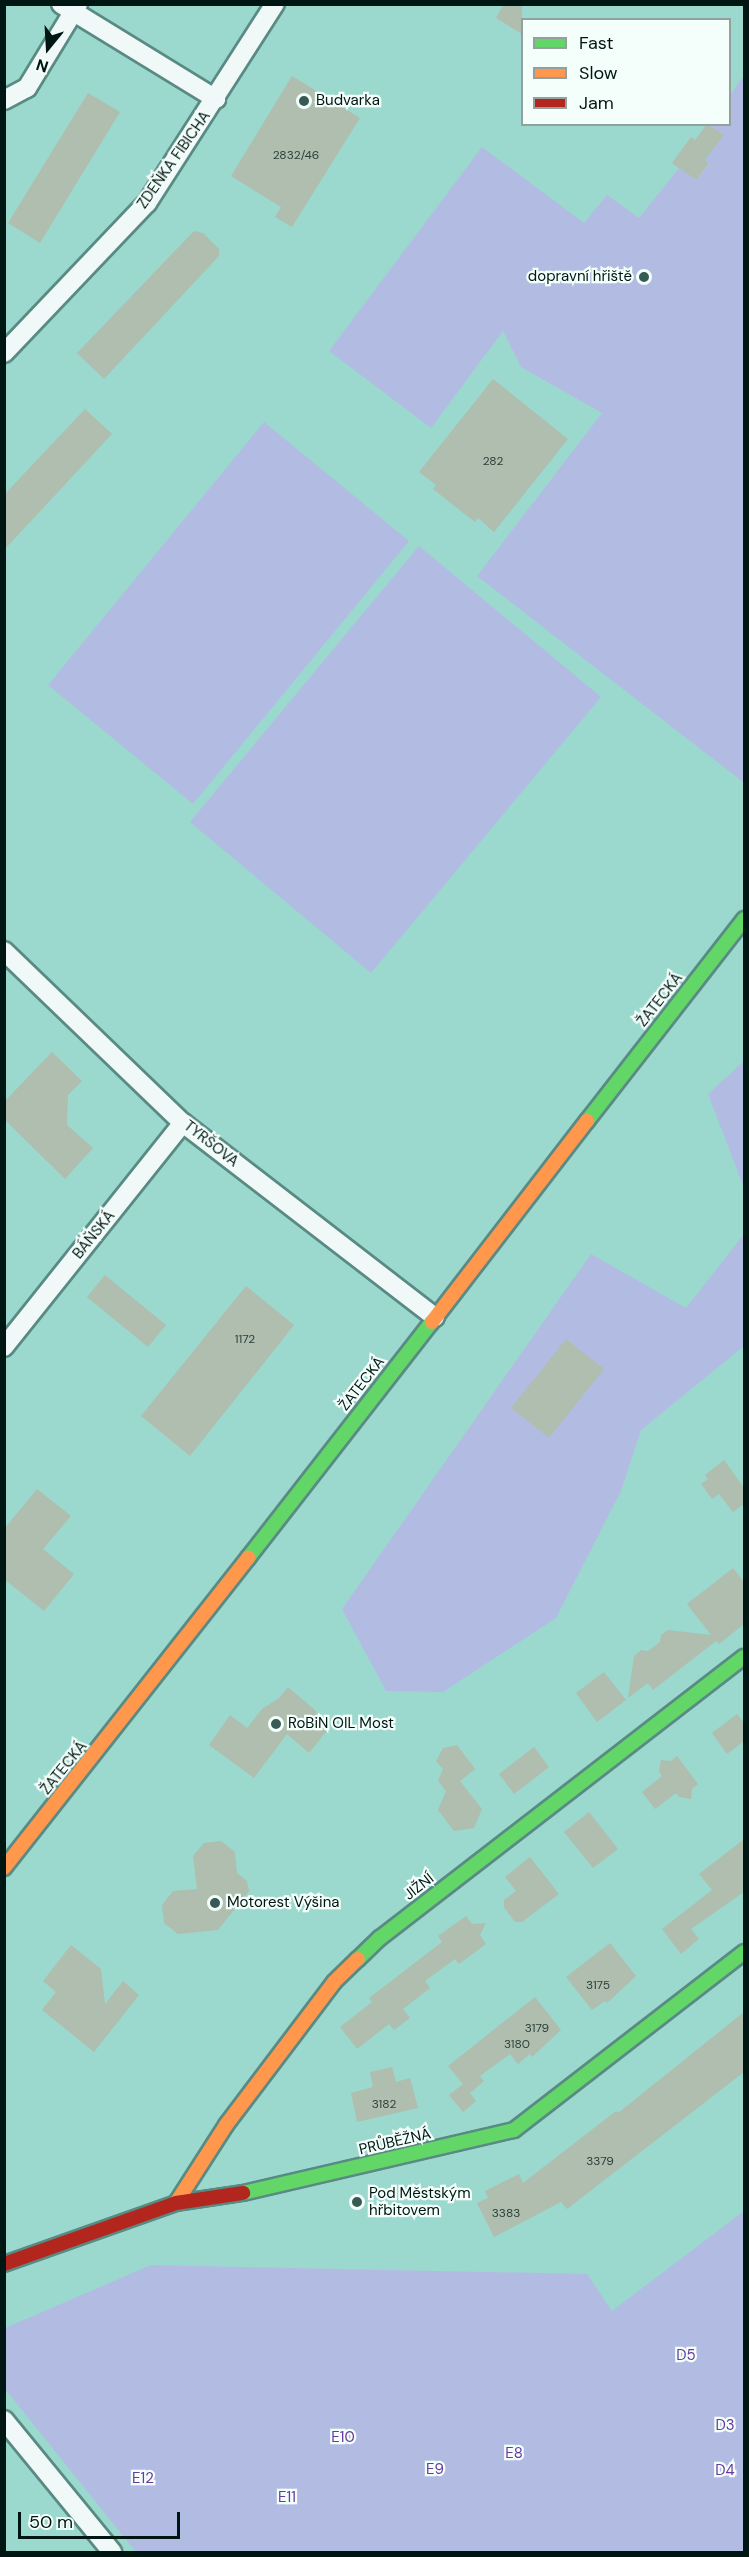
<!DOCTYPE html>
<meta charset="utf-8">
<style>
body{margin:0}
#map{position:relative;width:749px;height:2557px;overflow:hidden;background:#9bd8ce;font-family:"DM Sans",sans-serif}
div>[style]{position:absolute}
[style*='--x']{left:calc(var(--x)*1px);top:calc(var(--y)*1px);width:calc(var(--w)*1px);rotate:calc(var(--a)*1deg)}
.green>*{inset:0;background:#b2bce3}
.building>*{inset:0;background:#afbeae}
.roads{filter:drop-shadow(2px 0 #598a83) drop-shadow(-2px 0 #598a83) drop-shadow(0 2px #598a83) drop-shadow(0 -2px #598a83)}
.street>*{height:18px;margin:-9px;padding:0 9px;transform-origin:9px;border-radius:9px;background:#f0f9f8}
.fast>*{height:14px;margin:-7px;padding:0 7px;transform-origin:7px;border-radius:7px;background:#63d668}
.slow>*{height:14px;margin:-7px;padding:0 7px;transform-origin:7px;border-radius:7px;background:#ff974d}
.jam>*{height:14px;margin:-7px;padding:0 7px;transform-origin:7px;border-radius:7px;background:#b3261e}
.dots>*{width:16px;height:16px;translate:-50% -50%;box-sizing:border-box;border:3px solid #f4fefb;border-radius:50%}
span{translate:-50% -50%;white-space:nowrap;text-align:center;line-height:1.15;-webkit-text-stroke:4.5px #f4fefb;paint-order:stroke}
.number-label{font-size:12px;color:#2c4039}
.number-label span{-webkit-text-stroke-width:0}
.poi-label{font-size:15px;color:#001612}
.left{translate:0 -50%;text-align:left}
.right{translate:-100% -50%;text-align:right}
.street-label{font-size:15px;color:#001612}
.park-label{font-size:15px;color:#68399f}
.frame{position:absolute;inset:0;border:6px solid #001612;pointer-events:none}
.legend{position:absolute;left:521px;top:18px;width:210px;height:108px;box-sizing:border-box;background:#f4fefb;border:2px solid #92a19e;margin:0;padding:8px 10px;list-style:none;font-size:18px;color:#001612}
.legend li{display:flex;align-items:center;gap:12px;height:30px}
.legend b{width:30px;border:2px solid #92a19e}
.north{position:absolute;left:18px;top:18px;width:60px;height:60px;-webkit-text-stroke:4px #f4fefb;paint-order:stroke;rotate:198deg;font-size:16px;font-weight:700;line-height:24px;text-align:center;color:#001612}
.north::after{content:'';display:block;margin:auto;width:21px;height:27px;background:#001612;clip-path:polygon(50% 0,100% 100%,50% 72%,0 100%)}
.scale{position:absolute;left:18px;top:2512px;width:162px;height:27px;box-sizing:border-box;border:3px solid #001612;border-top:0;padding-left:8px;font-size:18px;line-height:21px;white-space:nowrap;color:#001612;-webkit-text-stroke:4px #f4fefb;paint-order:stroke}
</style>
<div id="map">
<div class="green">
<div style="clip-path:polygon(744px 75px,744px 780px,743px 782px,477px 576px,602px 413px,521px 367px,503px 331px,431px 428px,329px 351px,482px 147px,584px 223px,607px 195px,639px 218px,679px 168px,696px 180px,709px 164px,705px 161px,723px 135px,709px 125px,730px 124px,730px 95px)"></div>
<div style="clip-path:polygon(264px 422px,409px 541px,193px 804px,48px 685px)"></div>
<div style="clip-path:polygon(419px 546px,601px 697px,371px 973px,190px 822px)"></div>
<div style="clip-path:polygon(744px 1061px,744px 1188px,708px 1094px)"></div>
<div style="clip-path:polygon(744px 1234px,744px 1346px,641px 1430px,621px 1491px,556px 1618px,443px 1692px,386px 1691px,342px 1609px,591px 1254px,686px 1308px)"></div>
<div style="clip-path:polygon(744px 2211px,744px 2552px,136px 2552px,5px 2389px,5px 2328px,151px 2265px,587px 2274px,612px 2311px)"></div>
</div>
<div class="building">
<div style="clip-path:polygon(504px 4px,522px 4px,522px 34px,496px 18px)"></div>
<div style="clip-path:polygon(292px 76px,360px 118px,292px 227px,275px 217px,281px 207px,231px 176px)"></div>
<div style="clip-path:polygon(88px 93px,120px 112px,40px 243px,8px 223px)"></div>
<div style="clip-path:polygon(707px 124px,724px 135px,705px 160px,709px 163px,696px 180px,672px 163px,691px 137px,695px 140px)"></div>
<div style="clip-path:polygon(194px 231px,203px 233px,219px 249px,219px 256px,104px 379px,77px 353px)"></div>
<div style="clip-path:polygon(493px 379px,568px 439px,494px 532px,478px 518px,475px 522px,462px 512px,433px 489px,436px 485px,419px 472px)"></div>
<div style="clip-path:polygon(85px 409px,112px 434px,4px 550px,4px 495px)"></div>
<div style="clip-path:polygon(52px 1052px,82px 1081px,68px 1095px,67px 1125px,93px 1148px,65px 1179px,4px 1119px,4px 1102px)"></div>
<div style="clip-path:polygon(105px 1275px,166px 1325px,148px 1347px,87px 1297px)"></div>
<div style="clip-path:polygon(246px 1286px,294px 1325px,190px 1456px,141px 1416px)"></div>
<div style="clip-path:polygon(566px 1339px,604px 1369px,549px 1438px,511px 1408px)"></div>
<div style="clip-path:polygon(724px 1460px,744px 1488px,744px 1504px,733px 1512px,719px 1494px,712px 1499px,701px 1484px,708px 1479px,705px 1475px)"></div>
<div style="clip-path:polygon(37px 1489px,71px 1516px,43px 1549px,74px 1574px,44px 1611px,4px 1579px,4px 1529px)"></div>
<div style="clip-path:polygon(733px 1568px,744px 1582px,744px 1624px,719px 1644px,716px 1641px,653px 1690px,648px 1683px,628px 1698px,634px 1656px,641px 1650px,648px 1651px,660px 1642px,661px 1635px,668px 1630px,711px 1635px,687px 1604px)"></div>
<div style="clip-path:polygon(604px 1672px,626px 1700px,597px 1722px,576px 1693px)"></div>
<div style="clip-path:polygon(288px 1687px,316px 1711px,318px 1720px,328px 1729px,309px 1753px,287px 1734px,254px 1778px,209px 1745px,230px 1715px,247px 1728px,262px 1709px,279px 1698px)"></div>
<div style="clip-path:polygon(737px 1714px,744px 1723px,744px 1741px,727px 1754px,712px 1733px)"></div>
<div style="clip-path:polygon(457px 1745px,475px 1769px,460px 1781px,482px 1809px,474px 1828px,454px 1831px,438px 1810px,446px 1791px,438px 1781px,443px 1769px,436px 1761px,443px 1748px)"></div>
<div style="clip-path:polygon(534px 1747px,549px 1767px,514px 1794px,499px 1774px)"></div>
<div style="clip-path:polygon(677px 1756px,698px 1784px,692px 1789px,691px 1799px,679px 1797px,676px 1793px,655px 1809px,642px 1792px,662px 1776px,659px 1771px,661px 1760px,671px 1761px)"></div>
<div style="clip-path:polygon(589px 1812px,618px 1849px,593px 1868px,564px 1832px)"></div>
<div style="clip-path:polygon(744px 1839px,744px 1892px,691px 1929px,699px 1939px,681px 1954px,662px 1929px,712px 1890px,699px 1874px)"></div>
<div style="clip-path:polygon(221px 1841px,235px 1852px,237px 1873px,247px 1881px,249px 1891px,218px 1930px,178px 1934px,164px 1923px,162px 1905px,173px 1891px,197px 1889px,193px 1856px,204px 1843px)"></div>
<div style="clip-path:polygon(530px 1857px,559px 1894px,522px 1922px,515px 1922px,504px 1907px,504px 1900px,516px 1891px,505px 1877px)"></div>
<div style="clip-path:polygon(466px 1916px,472px 1924px,486px 1923px,480px 1935px,486px 1944px,459px 1964px,455px 1959px,425px 1981px,430px 1988px,403px 2009px,410px 2018px,394px 2030px,389px 2024px,357px 2049px,340px 2027px,372px 2002px,369px 1998px,442px 1942px,438px 1936px)"></div>
<div style="clip-path:polygon(610px 1943px,636px 1976px,607px 2003px,605px 2001px,592px 2010px,566px 1977px)"></div>
<div style="clip-path:polygon(71px 1945px,101px 1969px,105px 2004px,123px 1981px,139px 1995px,94px 2052px,42px 2010px,56px 1992px,43px 1981px)"></div>
<div style="clip-path:polygon(535px 1997px,561px 2030px,532px 2057px,530px 2054px,518px 2064px,510px 2054px,480px 2076px,484px 2081px,470px 2093px,476px 2101px,463px 2112px,449px 2095px,463px 2084px,448px 2066px)"></div>
<div style="clip-path:polygon(744px 2012px,744px 2072px,567px 2209px,561px 2202px,494px 2237px,477px 2203px,488px 2198px,485px 2191px,519px 2174px,523px 2183px,616px 2111px,618px 2113px)"></div>
<div style="clip-path:polygon(392px 2067px,396px 2082px,410px 2078px,418px 2108px,357px 2122px,351px 2093px,373px 2087px,370px 2072px)"></div>
</div>
<div class="roads">
<div class="street">
<div style="--x:61;--y:4;--w:182;--a:31.5"></div>
<div style="--x:4;--y:100;--w:26;--a:-28"></div>
<div style="--x:27;--y:88;--w:98;--a:-58.7"></div>
<div style="--x:4;--y:353;--w:207;--a:-46.4"></div>
<div style="--x:147;--y:203;--w:237;--a:-57.3"></div>
<div style="--x:4;--y:951;--w:248;--a:43.9"></div>
<div style="--x:183;--y:1123;--w:318;--a:37.6"></div>
<div style="--x:4;--y:1347;--w:287;--a:-51.4"></div>
<div style="--x:4;--y:2420;--w:171;--a:50.7"></div>
</div>
<div class="fast">
<div style="--x:587;--y:1121;--w:256;--a:-52.1"></div>
<div style="--x:248;--y:1558;--w:299;--a:-52.1"></div>
<div style="--x:358;--y:1959;--w:30;--a:-44"></div>
<div style="--x:380;--y:1938;--w:460;--a:-37.7"></div>
<div style="--x:243;--y:2193;--w:278;--a:-13.1"></div>
<div style="--x:514;--y:2130;--w:291;--a:-37.7"></div>
</div>
<div class="slow">
<div style="--x:432;--y:1322;--w:254;--a:-52.4"></div>
<div style="--x:4;--y:1868;--w:395;--a:-51.8"></div>
<div style="--x:176;--y:2203;--w:93;--a:-57.3"></div>
<div style="--x:226;--y:2125;--w:179;--a:-52.9"></div>
<div style="--x:334;--y:1982;--w:33;--a:-44"></div>
</div>
<div class="jam">
<div style="--x:4;--y:2264;--w:182;--a:-19.5"></div>
<div style="--x:176;--y:2203;--w:68;--a:-8.5"></div>
</div>
</div>
<div class="dots">
<div style="left:304px;top:101px;background:#365a54"></div>
<div style="left:644px;top:277px;background:#365a54"></div>
<div style="left:276px;top:1724px;background:#365a54"></div>
<div style="left:215px;top:1903px;background:#365a54"></div>
<div style="left:357px;top:2202px;background:#365a54"></div>
</div>
<div class="number-label">
<span style="left:296px;top:156px">2832/46</span>
<span style="left:493px;top:462px">282</span>
<span style="left:245px;top:1340px">1172</span>
<span style="left:598px;top:1986px">3175</span>
<span style="left:537px;top:2029px">3179</span>
<span style="left:517px;top:2045px">3180</span>
<span style="left:384px;top:2105px">3182</span>
<span style="left:600px;top:2162px">3379</span>
<span style="left:506px;top:2214px">3383</span>
</div>
<div class="poi-label">
<span class="left" style="left:316px;top:101px">Budvarka</span>
<span class="right" style="left:632px;top:277px">dopravní hřiště</span>
<span class="left" style="left:288px;top:1724px">RoBiN OIL Most</span>
<span class="left" style="left:227px;top:1903px">Motorest Výšina</span>
<span class="left" style="left:369px;top:2202px">Pod Městským<br>hřbitovem</span>
</div>
<div class="street-label">
<span style="left:174px;top:160px;rotate:-55deg">ZDEŇKA FIBICHA</span>
<span style="left:660px;top:1000px;rotate:-52deg">ŽATECKÁ</span>
<span style="left:211px;top:1144px;rotate:38deg">TYRŠOVA</span>
<span style="left:94px;top:1235px;rotate:-51deg">BÁŇSKÁ</span>
<span style="left:362px;top:1384px;rotate:-52deg">ŽATECKÁ</span>
<span style="left:64px;top:1768px;rotate:-51deg">ŽATECKÁ</span>
<span style="left:419px;top:1887px;rotate:-38deg">JIŽNÍ</span>
<span style="left:395px;top:2142px;rotate:-13deg">PRŮBĚŽNÁ</span>
</div>
<div class="park-label">
<span style="left:686px;top:2356px">D5</span>
<span style="left:725px;top:2426px">D3</span>
<span style="left:343px;top:2438px">E10</span>
<span style="left:514px;top:2454px">E8</span>
<span style="left:435px;top:2470px">E9</span>
<span style="left:725px;top:2471px">D4</span>
<span style="left:143px;top:2479px">E12</span>
<span style="left:287px;top:2498px">E11</span>
</div>
<div class="frame"></div>
<ul class="legend">
<li><b style="height:8px;background:#63d668"></b>Fast</li>
<li><b style="height:8px;background:#ff974d"></b>Slow</li>
<li><b style="height:8px;background:#b3261e"></b>Jam</li>
</ul>
<div class="north">N</div>
<div class="scale">50 m</div>
</div>
